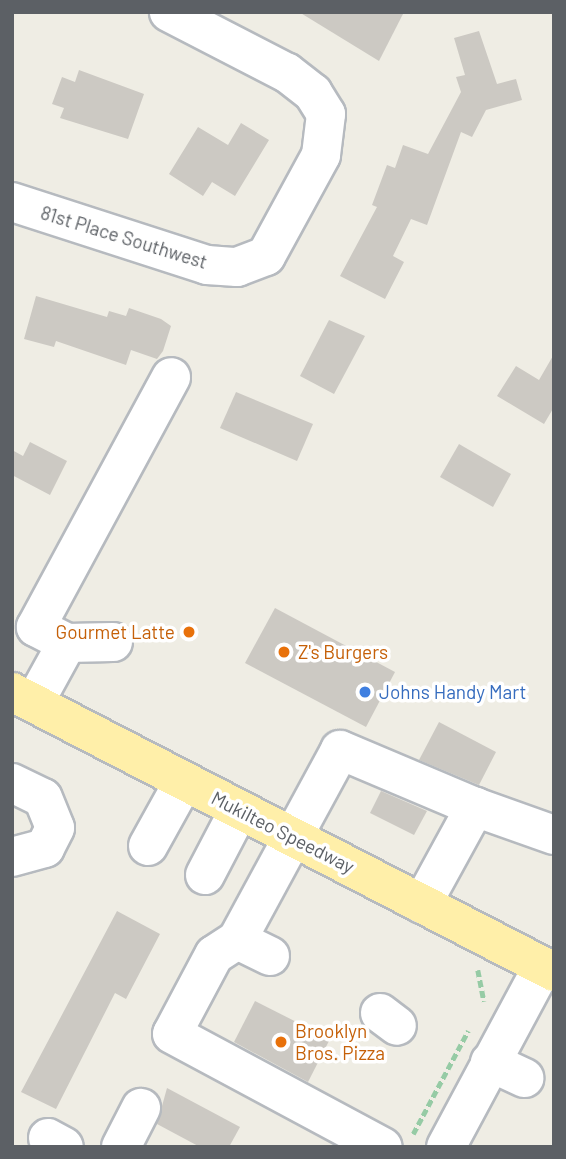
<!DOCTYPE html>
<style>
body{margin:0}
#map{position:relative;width:566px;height:1159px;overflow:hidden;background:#efede4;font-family:Barlow,sans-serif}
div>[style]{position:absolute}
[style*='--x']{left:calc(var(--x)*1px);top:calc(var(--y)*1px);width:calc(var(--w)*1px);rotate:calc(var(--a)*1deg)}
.building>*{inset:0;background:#ccc9c3}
.path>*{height:4.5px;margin-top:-2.25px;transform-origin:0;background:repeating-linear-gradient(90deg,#96cba5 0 7px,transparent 0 10.5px)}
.roads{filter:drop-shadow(2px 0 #b6babf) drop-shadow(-2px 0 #b6babf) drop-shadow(0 2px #b6babf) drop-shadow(0 -2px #b6babf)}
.minor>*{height:38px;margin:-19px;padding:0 19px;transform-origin:19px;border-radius:19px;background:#fff}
.major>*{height:38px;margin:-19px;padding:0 19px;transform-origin:19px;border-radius:19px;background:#ffefa9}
.dots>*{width:19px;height:19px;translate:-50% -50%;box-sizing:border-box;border:4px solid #fff;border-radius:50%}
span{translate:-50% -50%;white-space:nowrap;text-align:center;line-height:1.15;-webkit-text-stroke:7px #fff;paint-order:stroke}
.street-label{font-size:19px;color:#5c6065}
.food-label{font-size:19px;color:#c56008}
.right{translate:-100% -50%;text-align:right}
.left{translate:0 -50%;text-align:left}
.shop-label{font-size:19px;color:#366cbe}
.frame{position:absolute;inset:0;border:14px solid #5c6065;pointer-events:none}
</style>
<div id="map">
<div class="building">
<div style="clip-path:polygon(299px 12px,404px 12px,379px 61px)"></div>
<div style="clip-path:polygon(479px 31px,497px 84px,516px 79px,522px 100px,486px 110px,472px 137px,461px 132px,427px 225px,411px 219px,393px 256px,404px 262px,385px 299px,340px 276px,377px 207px,372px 205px,387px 165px,395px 168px,403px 145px,428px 154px,461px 92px,456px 77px,465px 75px,454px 38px)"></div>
<div style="clip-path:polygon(79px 70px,144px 94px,128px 139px,60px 118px,64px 108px,52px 104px,62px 77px,75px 82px)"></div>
<div style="clip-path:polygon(241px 123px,269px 140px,235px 196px,212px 182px,203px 196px,169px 174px,198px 127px,228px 145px)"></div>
<div style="clip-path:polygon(36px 296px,107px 317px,109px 311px,126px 316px,129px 308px,161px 319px,171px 326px,163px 351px,157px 359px,131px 350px,126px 365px,56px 341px,54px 347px,24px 339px)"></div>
<div style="clip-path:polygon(329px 320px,365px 336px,334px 394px,300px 376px)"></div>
<div style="clip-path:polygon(554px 354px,554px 407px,544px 424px,497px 396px,516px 366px,539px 380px)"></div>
<div style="clip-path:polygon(236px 392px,313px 424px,297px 461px,220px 428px)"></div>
<div style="clip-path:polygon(30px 442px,67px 461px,50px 495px,12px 475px,12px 450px,23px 456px)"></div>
<div style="clip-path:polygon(459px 444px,511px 474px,493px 507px,440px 477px)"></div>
<div style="clip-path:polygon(275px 608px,395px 672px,366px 727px,245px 663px)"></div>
<div style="clip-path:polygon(439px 722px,496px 752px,479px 785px,419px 760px)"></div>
<div style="clip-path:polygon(381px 791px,427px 811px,414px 835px,370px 813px)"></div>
<div style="clip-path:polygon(117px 911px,160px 934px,126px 999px,115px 993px,56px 1109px,21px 1092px)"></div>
<div style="clip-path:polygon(255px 1001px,330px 1039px,308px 1082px,234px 1042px)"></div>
<div style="clip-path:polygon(167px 1088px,240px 1127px,229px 1147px,200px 1147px,157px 1124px)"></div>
</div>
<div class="path">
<div style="--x:478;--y:970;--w:32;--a:79"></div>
<div style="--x:413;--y:1134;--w:117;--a:-61.9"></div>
</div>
<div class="roads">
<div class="minor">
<div style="--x:12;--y:202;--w:205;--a:17.9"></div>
<div style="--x:207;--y:265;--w:30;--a:4"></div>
<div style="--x:237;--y:267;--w:31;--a:-21"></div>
<div style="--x:266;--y:256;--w:115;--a:-61.4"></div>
<div style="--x:321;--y:155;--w:41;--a:-83"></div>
<div style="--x:326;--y:114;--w:25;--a:-122"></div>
<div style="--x:313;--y:93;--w:33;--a:-142"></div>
<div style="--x:287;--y:73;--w:133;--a:-152.7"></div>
<div style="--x:67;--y:643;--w:46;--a:-1.2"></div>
<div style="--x:34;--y:703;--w:68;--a:-61.2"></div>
<div style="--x:67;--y:643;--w:35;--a:-153"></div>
<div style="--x:36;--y:627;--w:284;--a:-61.6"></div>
<div style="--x:12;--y:783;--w:34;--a:26"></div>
<div style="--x:43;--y:798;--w:32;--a:68"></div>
<div style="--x:55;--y:828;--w:22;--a:117"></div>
<div style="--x:45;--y:848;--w:34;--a:165"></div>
<div style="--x:148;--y:846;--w:74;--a:-61"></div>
<div style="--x:205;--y:875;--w:73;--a:-62.4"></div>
<div style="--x:422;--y:904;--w:111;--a:-61.3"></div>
<div style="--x:475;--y:807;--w:84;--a:19.5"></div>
<div style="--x:237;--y:940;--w:27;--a:147"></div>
<div style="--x:214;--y:955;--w:89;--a:118"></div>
<div style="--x:172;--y:1034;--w:239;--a:28.2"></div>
<div style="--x:270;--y:956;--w:37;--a:-154"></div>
<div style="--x:237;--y:940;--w:216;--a:-61.5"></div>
<div style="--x:340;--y:750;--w:147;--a:22.9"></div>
<div style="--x:380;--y:1013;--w:21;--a:37"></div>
<div style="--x:490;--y:1062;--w:38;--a:25"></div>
<div style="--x:48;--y:1138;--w:18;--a:29"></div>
<div style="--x:121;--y:1147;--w:44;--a:-62.9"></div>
<div style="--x:446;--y:1147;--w:205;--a:-61.8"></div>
</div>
<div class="major">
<div style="--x:12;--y:692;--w:610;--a:27.32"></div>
</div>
</div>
<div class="dots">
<div style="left:189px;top:632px;background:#e8710a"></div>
<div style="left:284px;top:652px;background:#e8710a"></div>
<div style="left:365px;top:692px;background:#3f7fe0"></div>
<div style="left:281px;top:1042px;background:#e8710a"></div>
</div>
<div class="street-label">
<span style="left:124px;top:237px;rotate:17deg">81st Place Southwest</span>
<span style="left:283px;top:832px;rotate:27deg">Mukilteo Speedway</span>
</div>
<div class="food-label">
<span class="right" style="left:175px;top:632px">Gourmet Latte</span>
<span class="left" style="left:298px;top:652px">Z's Burgers</span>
<span class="left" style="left:295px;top:1042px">Brooklyn<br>Bros. Pizza</span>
</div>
<div class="shop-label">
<span class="left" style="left:379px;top:692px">Johns Handy Mart</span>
</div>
<div class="frame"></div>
</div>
